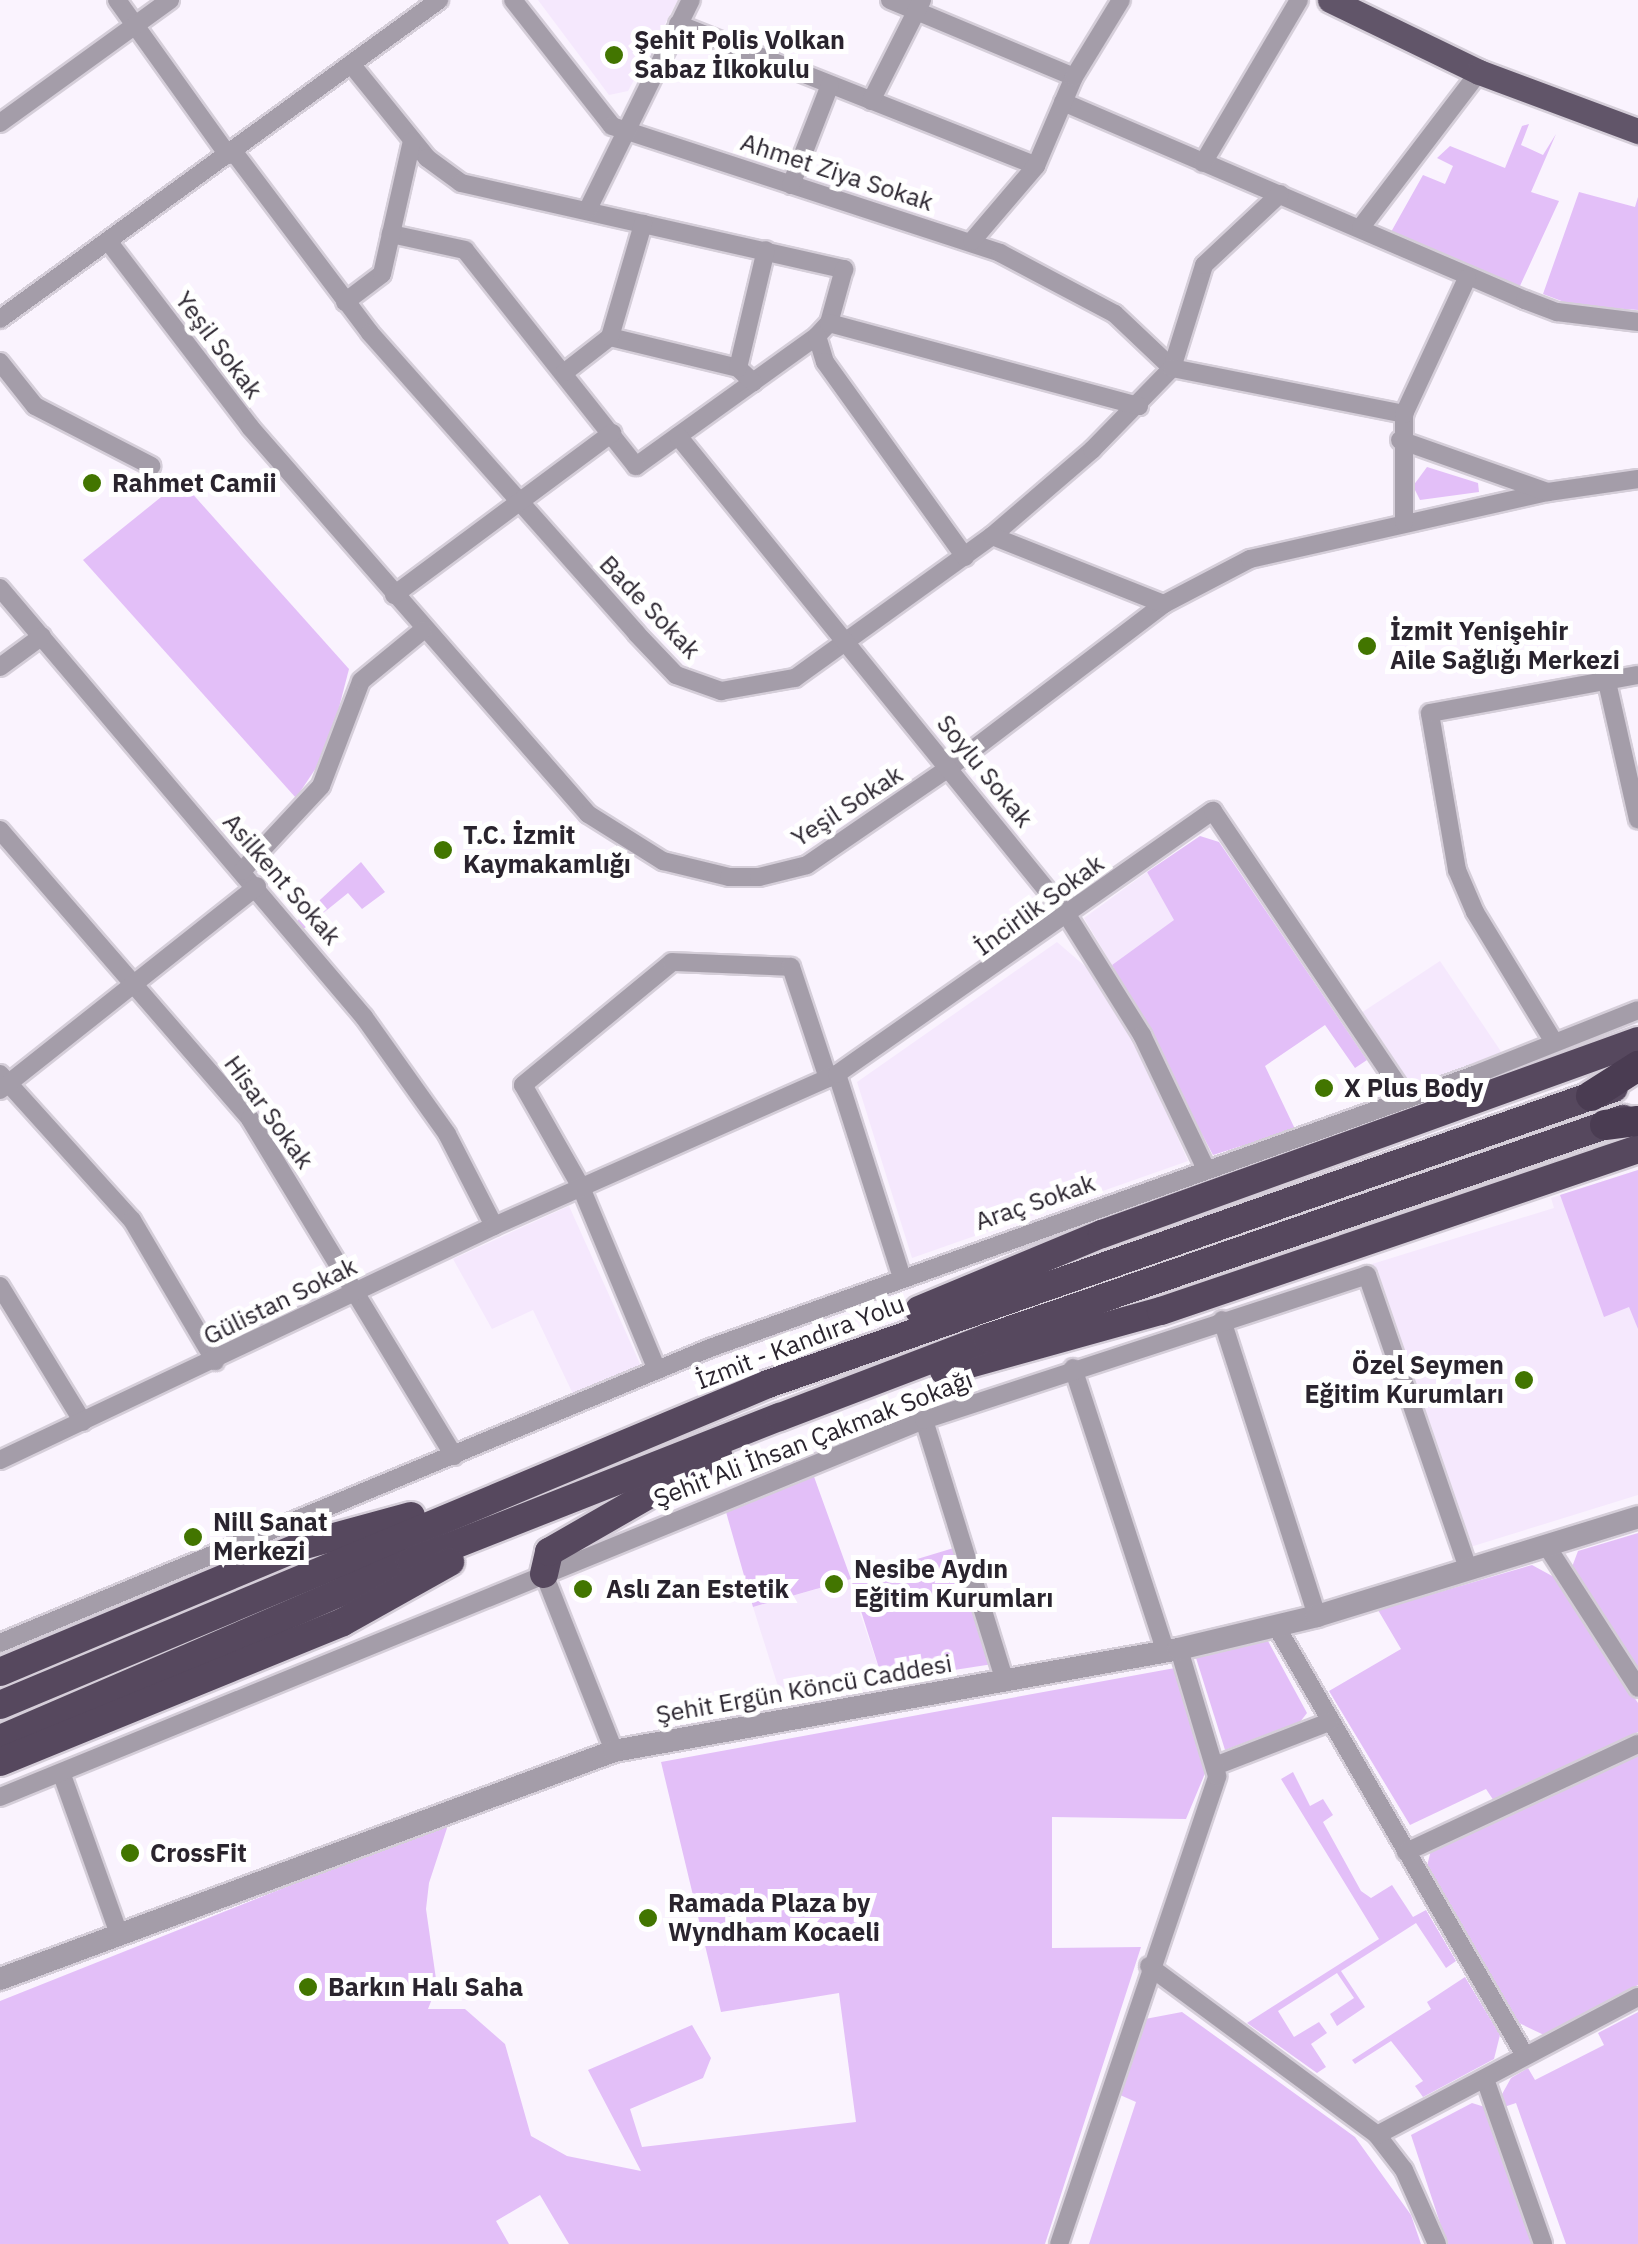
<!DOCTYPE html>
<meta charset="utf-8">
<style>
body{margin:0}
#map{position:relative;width:1638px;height:2244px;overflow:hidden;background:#faf3fe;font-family:"IBM Plex Sans",sans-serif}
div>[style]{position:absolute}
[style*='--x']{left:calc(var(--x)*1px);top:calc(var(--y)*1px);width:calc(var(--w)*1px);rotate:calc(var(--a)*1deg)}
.built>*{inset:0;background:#f5e8fd}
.green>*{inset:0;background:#e3bff8}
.roads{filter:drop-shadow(2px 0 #d5ced9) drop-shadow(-2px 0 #d5ced9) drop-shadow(0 2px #d5ced9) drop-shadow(0 -2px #d5ced9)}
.minor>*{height:18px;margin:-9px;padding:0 9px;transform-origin:9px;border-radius:9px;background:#a49da9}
.tertiary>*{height:22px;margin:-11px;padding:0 11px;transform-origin:11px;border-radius:11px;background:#a49da9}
.primary>*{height:25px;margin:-12.5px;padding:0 12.5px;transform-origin:12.5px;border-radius:12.5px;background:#615569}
.trunk>*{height:28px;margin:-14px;padding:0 14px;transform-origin:14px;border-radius:14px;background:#56485e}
.motorway>*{height:30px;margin:-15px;padding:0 15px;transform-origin:15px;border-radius:15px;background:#4a3c52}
.dots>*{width:28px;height:28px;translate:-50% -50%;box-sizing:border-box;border:5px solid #fff;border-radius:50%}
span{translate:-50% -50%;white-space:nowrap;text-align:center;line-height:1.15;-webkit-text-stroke:10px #fff;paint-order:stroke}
.poi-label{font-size:25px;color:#2a242e;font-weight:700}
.left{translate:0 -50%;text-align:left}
.right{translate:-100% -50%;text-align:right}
.street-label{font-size:25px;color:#2a242e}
</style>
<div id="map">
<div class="built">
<div style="clip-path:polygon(538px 0,678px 0,628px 91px,609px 95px)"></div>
<div style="clip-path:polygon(1147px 872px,1175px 920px,1112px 965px,1084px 918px)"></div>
<div style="clip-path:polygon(1057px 942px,1086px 967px,1139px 1051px,1188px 1161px,912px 1258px,857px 1082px)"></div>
<div style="clip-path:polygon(1440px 961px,1502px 1053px,1410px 1087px,1361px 1013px)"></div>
<div style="clip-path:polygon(1638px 1170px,1638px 1495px,1467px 1548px,1372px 1264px,1554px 1208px,1551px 1198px)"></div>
<div style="clip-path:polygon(569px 1206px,641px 1366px,573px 1394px,533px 1310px,492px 1329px,453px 1259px)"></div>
<div style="clip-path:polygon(813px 1474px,883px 1681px,782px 1699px,753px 1607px,817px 1589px)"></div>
</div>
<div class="green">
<div style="clip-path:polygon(1529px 124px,1521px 145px,1543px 155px,1556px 134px,1531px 192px,1559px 201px,1519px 288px,1391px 232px,1423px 175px,1445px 184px,1453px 166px,1437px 158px,1450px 146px,1505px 168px,1522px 126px)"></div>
<div style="clip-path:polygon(1579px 192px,1635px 207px,1638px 197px,1638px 310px,1572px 305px,1543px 294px)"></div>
<div style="clip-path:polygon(1427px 467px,1478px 483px,1479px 492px,1420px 500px,1413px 486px)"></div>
<div style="clip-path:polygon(181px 481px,349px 669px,328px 750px,296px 798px,83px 560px)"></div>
<div style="clip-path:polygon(1200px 836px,1219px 842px,1367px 1060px,1355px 1068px,1325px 1025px,1265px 1066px,1295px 1129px,1213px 1155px,1112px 965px,1174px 920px,1147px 872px)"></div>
<div style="clip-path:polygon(361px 862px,385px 892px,362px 909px,348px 893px,301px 931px,295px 923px)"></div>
<div style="clip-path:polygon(1638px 1170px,1638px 1329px,1629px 1307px,1604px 1317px,1560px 1195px)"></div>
<div style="clip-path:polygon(813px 1474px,851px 1579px,957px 1547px,993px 1664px,883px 1681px,851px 1579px,753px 1607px,726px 1512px)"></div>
<div style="clip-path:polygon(1638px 1533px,1638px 1671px,1572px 1567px,1578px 1551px)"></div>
<div style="clip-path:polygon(1532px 1565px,1554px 1577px,1638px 1703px,1638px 1732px,1494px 1801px,1486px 1789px,1410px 1825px,1329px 1691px,1401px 1649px,1378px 1610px)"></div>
<div style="clip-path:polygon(1268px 1641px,1307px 1713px,1300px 1722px,1225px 1750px,1196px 1658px)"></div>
<div style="clip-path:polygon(1175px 1668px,1206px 1771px,1186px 1819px,1052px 1817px,1052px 1948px,1141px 1947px,1045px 2244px,569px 2244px,540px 2195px,496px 2221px,509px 2244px,0 2244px,0 2001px,449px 1822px,429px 1883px,426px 1909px,437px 1986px,428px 2009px,465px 2009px,505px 2044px,531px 2136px,567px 2156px,641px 2171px,588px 2070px,692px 2025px,711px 2058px,703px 2078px,630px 2109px,642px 2147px,856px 2122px,839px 1993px,721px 2012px,661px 1762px)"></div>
<div style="clip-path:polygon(1638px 1754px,1638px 1985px,1544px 2035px,1519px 2023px,1427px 1866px,1431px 1850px)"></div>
<div style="clip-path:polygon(1293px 1772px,1310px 1806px,1323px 1799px,1333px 1815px,1323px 1822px,1361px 1891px,1371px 1898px,1392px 1885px,1413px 1917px,1426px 1910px,1456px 1961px,1446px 1968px,1416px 1923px,1341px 1971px,1365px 2007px,1337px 2026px,1330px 2014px,1354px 1998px,1337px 1973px,1278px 2011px,1294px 2037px,1319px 2022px,1327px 2033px,1311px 2044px,1326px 2067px,1317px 2073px,1247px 2023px,1379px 1939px,1281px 1779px)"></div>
<div style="clip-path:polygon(1465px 1977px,1500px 2035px,1494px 2059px,1423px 2097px,1415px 2086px,1423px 2081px,1391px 2041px,1355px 2064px,1352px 2060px,1431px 2009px,1427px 2002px)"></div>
<div style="clip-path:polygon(1182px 2012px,1355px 2137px,1411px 2215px,1421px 2244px,1089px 2244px,1136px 2102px,1120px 2095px,1145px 2019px)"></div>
<div style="clip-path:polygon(1638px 2012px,1638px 2244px,1566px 2244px,1516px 2103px,1504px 2107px,1501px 2096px,1511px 2078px,1528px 2068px,1535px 2080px,1604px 2045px,1598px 2033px)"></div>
<div style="clip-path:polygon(1472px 2103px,1488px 2108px,1534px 2244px,1447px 2244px,1411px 2135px)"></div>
</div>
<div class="roads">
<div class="minor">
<div style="--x:117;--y:0;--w:191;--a:54.4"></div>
<div style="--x:513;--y:0;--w:160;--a:51.8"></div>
<div style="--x:612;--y:126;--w:408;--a:18.1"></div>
<div style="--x:1000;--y:253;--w:130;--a:27.9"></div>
<div style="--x:1115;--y:314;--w:79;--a:43.5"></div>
<div style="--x:890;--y:0;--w:199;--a:22.7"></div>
<div style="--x:678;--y:24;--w:385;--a:21.6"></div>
<div style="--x:351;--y:64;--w:121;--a:51"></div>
<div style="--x:427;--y:158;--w:42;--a:36.3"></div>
<div style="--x:461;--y:183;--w:393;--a:12.7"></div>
<div style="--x:844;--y:269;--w:56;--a:105.5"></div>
<div style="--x:829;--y:323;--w:18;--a:133"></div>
<div style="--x:817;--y:336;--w:223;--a:144.3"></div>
<div style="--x:636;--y:466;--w:275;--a:-128.4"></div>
<div style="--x:465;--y:250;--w:76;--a:-167.8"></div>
<div style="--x:871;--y:101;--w:113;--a:-63.2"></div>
<div style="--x:1063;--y:102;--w:503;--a:23.2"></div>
<div style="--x:1525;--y:300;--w:34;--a:21"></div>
<div style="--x:1557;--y:312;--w:82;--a:7"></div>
<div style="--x:0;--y:123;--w:210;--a:-35.9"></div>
<div style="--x:233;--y:151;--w:228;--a:53"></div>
<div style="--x:370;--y:333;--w:401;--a:48.4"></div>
<div style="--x:636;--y:633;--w:58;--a:46.4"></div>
<div style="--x:676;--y:675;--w:48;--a:19.6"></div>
<div style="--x:721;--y:691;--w:75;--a:-10"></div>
<div style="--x:795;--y:678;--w:243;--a:-35.8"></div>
<div style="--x:992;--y:536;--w:132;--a:-40.7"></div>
<div style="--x:1092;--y:450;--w:115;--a:-45.7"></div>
<div style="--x:1172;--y:368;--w:108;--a:-72.7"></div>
<div style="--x:1204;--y:265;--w:104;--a:-43.1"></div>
<div style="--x:1203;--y:163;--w:189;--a:-59.5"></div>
<div style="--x:791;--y:185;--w:107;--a:-68.7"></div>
<div style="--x:588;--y:209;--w:233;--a:-63.8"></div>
<div style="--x:1361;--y:227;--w:195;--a:-52.7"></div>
<div style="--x:108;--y:241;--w:234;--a:52.6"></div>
<div style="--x:250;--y:427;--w:514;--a:48.87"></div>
<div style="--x:588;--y:814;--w:89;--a:32.1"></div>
<div style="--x:663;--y:861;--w:68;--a:13.6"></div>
<div style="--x:729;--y:877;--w:30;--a:0"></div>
<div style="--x:759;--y:877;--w:49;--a:-14"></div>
<div style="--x:807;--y:865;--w:173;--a:-34.4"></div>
<div style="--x:950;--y:767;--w:269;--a:-37.3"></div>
<div style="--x:1164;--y:604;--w:97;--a:-27.6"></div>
<div style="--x:1250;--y:559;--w:305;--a:-12.7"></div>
<div style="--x:1548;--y:492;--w:91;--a:-8.2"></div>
<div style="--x:972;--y:241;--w:99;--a:-49.5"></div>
<div style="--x:1036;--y:166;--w:97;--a:-66.9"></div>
<div style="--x:1074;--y:77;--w:90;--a:-58.6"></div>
<div style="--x:345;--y:302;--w:46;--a:-37.1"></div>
<div style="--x:382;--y:274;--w:136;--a:-77.3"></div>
<div style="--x:0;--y:319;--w:543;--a:-36"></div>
<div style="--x:829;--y:323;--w:321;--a:15"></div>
<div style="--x:817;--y:336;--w:27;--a:73"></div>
<div style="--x:825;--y:362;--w:240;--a:54.3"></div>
<div style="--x:610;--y:337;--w:132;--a:13.6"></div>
<div style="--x:738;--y:368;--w:21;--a:43"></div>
<div style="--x:0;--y:362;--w:56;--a:51.5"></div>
<div style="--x:35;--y:406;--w:131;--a:27.3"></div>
<div style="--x:738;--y:368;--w:121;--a:-76.7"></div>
<div style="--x:1172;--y:368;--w:237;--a:11.2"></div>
<div style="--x:565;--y:372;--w:57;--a:-37.9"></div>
<div style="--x:610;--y:337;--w:118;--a:-73.7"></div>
<div style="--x:678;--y:436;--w:617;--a:50.92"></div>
<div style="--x:1067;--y:915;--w:142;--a:58"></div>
<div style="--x:1142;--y:1035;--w:148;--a:64.5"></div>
<div style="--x:1400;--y:440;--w:157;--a:19.4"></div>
<div style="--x:1404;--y:522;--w:108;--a:-90"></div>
<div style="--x:1404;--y:414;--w:150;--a:-65.1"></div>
<div style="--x:992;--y:536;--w:185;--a:21.6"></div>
<div style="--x:0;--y:588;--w:563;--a:49.69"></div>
<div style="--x:364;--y:1017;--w:143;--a:54.6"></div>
<div style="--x:447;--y:1134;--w:103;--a:62.9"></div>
<div style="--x:394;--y:595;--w:272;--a:-36.6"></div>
<div style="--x:0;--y:667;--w:52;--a:-36.4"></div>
<div style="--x:1607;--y:682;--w:141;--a:77.3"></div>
<div style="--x:0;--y:830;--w:382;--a:49.1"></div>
<div style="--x:250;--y:1119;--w:394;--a:58.8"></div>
<div style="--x:242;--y:871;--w:116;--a:-47.1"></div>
<div style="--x:321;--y:786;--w:112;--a:-69.1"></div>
<div style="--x:361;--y:681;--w:80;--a:-39.4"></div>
<div style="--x:1554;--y:1042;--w:152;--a:-121.3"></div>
<div style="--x:1475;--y:912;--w:46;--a:-113.2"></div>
<div style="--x:1457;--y:870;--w:159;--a:-99.8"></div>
<div style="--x:1430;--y:713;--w:211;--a:-10.4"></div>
<div style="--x:0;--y:1074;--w:197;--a:47.9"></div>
<div style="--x:132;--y:1220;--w:164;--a:59.5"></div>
<div style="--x:837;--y:1074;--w:210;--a:72.3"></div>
<div style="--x:0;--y:1090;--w:328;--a:-38.4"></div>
<div style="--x:0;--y:1286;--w:159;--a:58.6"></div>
<div style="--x:1222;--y:1320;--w:311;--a:72.2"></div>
<div style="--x:1073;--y:1368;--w:299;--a:71.9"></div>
<div style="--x:657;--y:1370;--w:198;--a:-112.6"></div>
<div style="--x:581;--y:1187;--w:117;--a:-119.6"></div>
<div style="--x:523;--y:1085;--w:193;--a:-39.5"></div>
<div style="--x:672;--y:962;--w:119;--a:2.4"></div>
<div style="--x:791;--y:967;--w:117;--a:71.6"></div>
<div style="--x:924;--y:1420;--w:273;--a:72.8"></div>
<div style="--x:0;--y:1460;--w:547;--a:-25.35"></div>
<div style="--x:494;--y:1226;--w:375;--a:-23.9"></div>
<div style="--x:837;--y:1074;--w:459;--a:-35"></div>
<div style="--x:1213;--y:811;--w:347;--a:56"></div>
<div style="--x:1546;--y:1545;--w:170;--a:57.2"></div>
<div style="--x:544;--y:1574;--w:190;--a:68.4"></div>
<div style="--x:1276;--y:1626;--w:497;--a:59.9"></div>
<div style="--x:0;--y:1643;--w:769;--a:-22.56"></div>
<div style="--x:710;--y:1348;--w:811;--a:-19.66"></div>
<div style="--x:1474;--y:1075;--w:176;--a:-21.6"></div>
<div style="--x:1215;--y:1766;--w:122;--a:-21.1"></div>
<div style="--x:62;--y:1775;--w:169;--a:70.3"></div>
<div style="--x:0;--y:1797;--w:998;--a:-22.2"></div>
<div style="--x:924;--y:1420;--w:466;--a:-18.1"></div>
<div style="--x:1367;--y:1275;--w:311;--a:71"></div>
<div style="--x:1406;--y:1852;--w:256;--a:-25"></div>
<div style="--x:1149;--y:1966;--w:284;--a:36.5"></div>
<div style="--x:1377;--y:2135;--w:44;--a:52.4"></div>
<div style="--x:1404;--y:2170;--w:81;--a:66"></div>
<div style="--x:1485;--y:2079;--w:175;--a:70.6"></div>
<div style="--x:1377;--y:2135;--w:295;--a:-27.9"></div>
<div style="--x:1059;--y:2244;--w:494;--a:-71.3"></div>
<div style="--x:1217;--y:1776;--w:133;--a:-106.7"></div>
</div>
<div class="tertiary">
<div style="--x:0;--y:1979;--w:655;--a:-20.37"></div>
<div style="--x:614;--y:1751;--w:574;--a:-10.23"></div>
<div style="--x:1179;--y:1649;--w:142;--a:-13.4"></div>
<div style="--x:1317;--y:1616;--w:336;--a:-17.1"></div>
</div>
<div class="primary">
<div style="--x:1330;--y:0;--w:165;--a:25.8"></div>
<div style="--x:1479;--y:72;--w:170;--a:20.4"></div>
</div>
<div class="trunk">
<div style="--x:919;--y:1310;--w:198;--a:-22.6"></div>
<div style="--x:1102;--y:1234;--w:570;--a:-19.8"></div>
<div style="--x:944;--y:1371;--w:225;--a:-15.5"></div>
<div style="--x:1161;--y:1311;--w:504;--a:-18.76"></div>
<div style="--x:544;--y:1574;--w:23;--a:-77"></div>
<div style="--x:549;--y:1552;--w:195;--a:-29.9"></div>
<div style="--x:0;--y:1672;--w:326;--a:-22.7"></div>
<div style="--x:301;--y:1546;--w:114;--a:-15.3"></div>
<div style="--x:0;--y:1705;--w:832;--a:-22.68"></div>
<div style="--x:768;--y:1384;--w:896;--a:-19.28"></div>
<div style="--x:0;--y:1739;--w:447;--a:-23.3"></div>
<div style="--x:411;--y:1562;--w:396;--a:-21.5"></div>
<div style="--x:780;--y:1417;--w:222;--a:-20.9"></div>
<div style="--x:987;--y:1338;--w:673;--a:-19"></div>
<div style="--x:0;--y:1762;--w:370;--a:-22.2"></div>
<div style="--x:343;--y:1622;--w:123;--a:-29.3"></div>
</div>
<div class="motorway">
<div style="--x:1591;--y:1096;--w:56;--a:-32.6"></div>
<div style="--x:1605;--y:1125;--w:33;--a:-7"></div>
</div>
</div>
<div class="dots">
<div style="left:614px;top:55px;background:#427500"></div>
<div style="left:92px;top:483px;background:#427500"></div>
<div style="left:1367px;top:646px;background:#427500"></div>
<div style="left:443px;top:850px;background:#427500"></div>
<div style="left:1324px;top:1088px;background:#427500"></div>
<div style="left:1524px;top:1380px;background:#427500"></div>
<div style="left:193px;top:1537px;background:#427500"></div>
<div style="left:834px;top:1584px;background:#427500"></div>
<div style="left:583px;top:1589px;background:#427500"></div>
<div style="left:130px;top:1853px;background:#427500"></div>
<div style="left:648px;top:1918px;background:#427500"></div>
<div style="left:308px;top:1987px;background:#427500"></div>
</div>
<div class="poi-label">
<span class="left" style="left:634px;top:55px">Şehit Polis Volkan<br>Sabaz İlkokulu</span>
<span class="left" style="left:112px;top:483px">Rahmet Camii</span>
<span class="left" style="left:1390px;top:646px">İzmit Yenişehir<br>Aile Sağlığı Merkezi</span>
<span class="left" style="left:463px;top:850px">T.C. İzmit<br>Kaymakamlığı</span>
<span class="left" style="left:1344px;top:1088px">X Plus Body</span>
<span class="right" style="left:1504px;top:1380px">Özel Seymen<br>Eğitim Kurumları</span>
<span class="left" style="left:213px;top:1537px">Nill Sanat<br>Merkezi</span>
<span class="left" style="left:854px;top:1584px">Nesibe Aydın<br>Eğitim Kurumları</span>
<span class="left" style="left:606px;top:1589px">Aslı Zan Estetik</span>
<span class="left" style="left:150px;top:1853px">CrossFit</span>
<span class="left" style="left:668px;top:1918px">Ramada Plaza by<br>Wyndham Kocaeli</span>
<span class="left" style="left:328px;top:1987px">Barkın Halı Saha</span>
</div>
<div class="street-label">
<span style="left:837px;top:172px;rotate:18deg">Ahmet Ziya Sokak</span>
<span style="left:219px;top:345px;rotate:53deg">Yeşil Sokak</span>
<span style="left:650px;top:607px;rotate:46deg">Bade Sokak</span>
<span style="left:985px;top:771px;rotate:51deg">Soylu Sokak</span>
<span style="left:847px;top:806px;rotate:-33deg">Yeşil Sokak</span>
<span style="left:282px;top:879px;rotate:49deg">Asilkent Sokak</span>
<span style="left:1039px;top:905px;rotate:-36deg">İncirlik Sokak</span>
<span style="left:269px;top:1112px;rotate:54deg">Hisar Sokak</span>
<span style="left:1035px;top:1202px;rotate:-19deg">Araç Sokak</span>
<span style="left:280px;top:1301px;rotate:-26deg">Gülistan Sokak</span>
<span style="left:800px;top:1342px;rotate:-21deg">İzmit - Kandıra Yolu</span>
<span style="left:813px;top:1439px;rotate:-21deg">Şehit Ali İhsan Çakmak Sokağı</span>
<span style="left:804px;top:1689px;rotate:-10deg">Şehit Ergün Köncü Caddesi</span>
</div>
</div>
